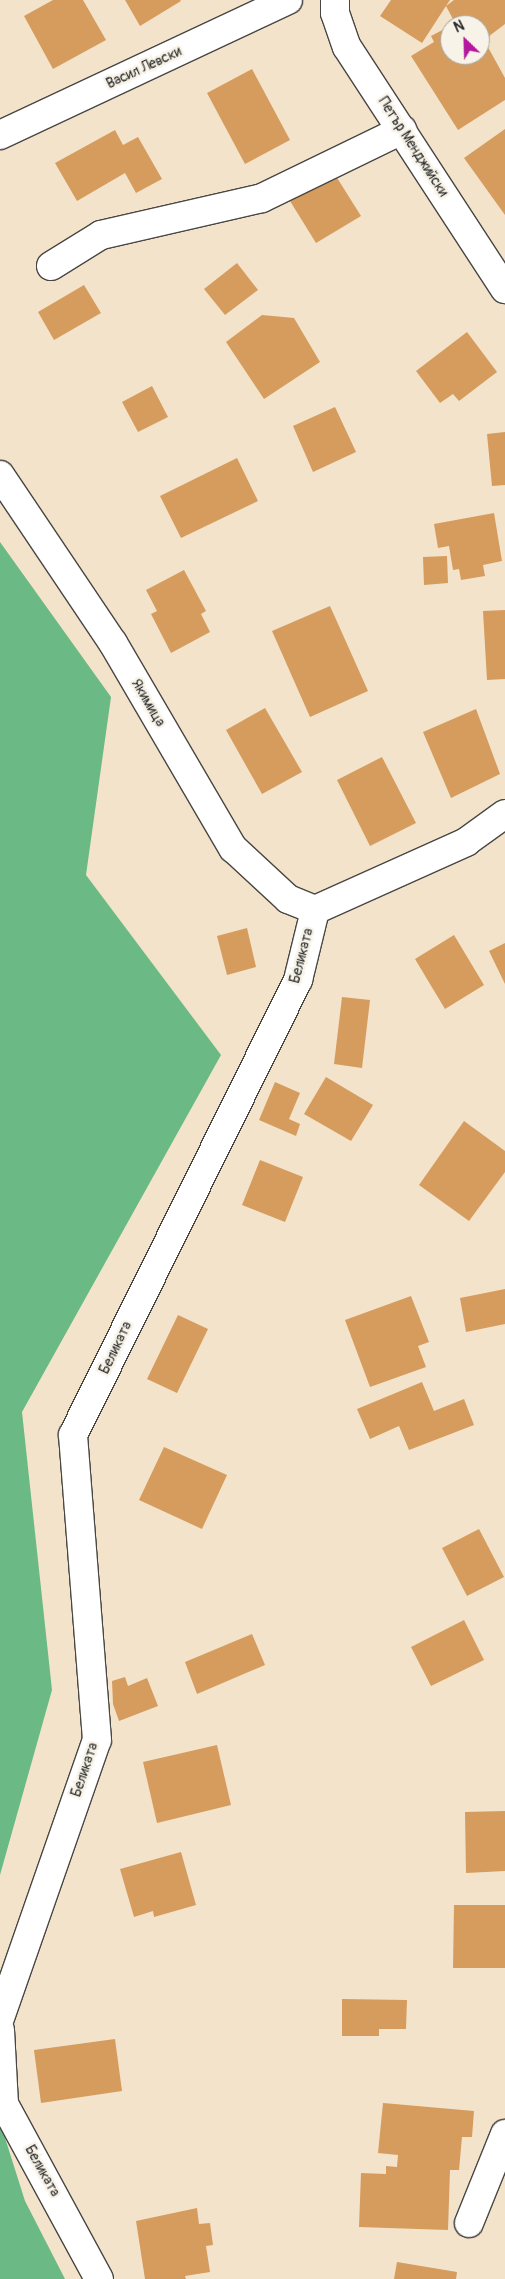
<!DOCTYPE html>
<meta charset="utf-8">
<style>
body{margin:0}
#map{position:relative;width:505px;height:2279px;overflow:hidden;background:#f3e3cb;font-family:Pangolin,sans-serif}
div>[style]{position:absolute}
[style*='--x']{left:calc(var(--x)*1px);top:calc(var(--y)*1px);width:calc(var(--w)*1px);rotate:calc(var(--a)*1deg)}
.forest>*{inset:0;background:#6bb984}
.building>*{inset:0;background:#d59c5d}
.roads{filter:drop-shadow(1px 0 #494743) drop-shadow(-1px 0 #494743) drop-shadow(0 1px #494743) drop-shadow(0 -1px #494743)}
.minor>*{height:28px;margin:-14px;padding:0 14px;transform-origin:14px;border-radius:14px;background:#fff}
span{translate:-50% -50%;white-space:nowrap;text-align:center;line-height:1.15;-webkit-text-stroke:5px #f7f3e8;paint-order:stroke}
.street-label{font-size:14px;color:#2b2b2b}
.north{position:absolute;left:440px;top:15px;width:50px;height:50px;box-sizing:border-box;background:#f7f3e8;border:1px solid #a5a39c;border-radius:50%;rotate:336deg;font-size:14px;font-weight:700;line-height:20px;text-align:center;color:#2b2b2b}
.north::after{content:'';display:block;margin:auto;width:18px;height:22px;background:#b5179e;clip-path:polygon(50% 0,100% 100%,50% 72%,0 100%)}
</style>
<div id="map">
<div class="forest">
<div style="clip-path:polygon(0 542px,111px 697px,86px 875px,221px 1055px,22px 1412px,52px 1690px,0 1875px)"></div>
<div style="clip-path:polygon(0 2122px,25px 2201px,65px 2279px,0 2279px)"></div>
</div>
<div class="building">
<div style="clip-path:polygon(53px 0,83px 0,106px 40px,53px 69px,24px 16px)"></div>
<div style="clip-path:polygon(125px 0,180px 0,181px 1px,140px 26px)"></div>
<div style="clip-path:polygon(391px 0,450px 0,446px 6px,454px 0,505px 0,505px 24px,484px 40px,505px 78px,505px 100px,458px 130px,411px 56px,434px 42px,431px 36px,450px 26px,450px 55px,480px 55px,480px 25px,451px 25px,455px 23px,446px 6px,422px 43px,380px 16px)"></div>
<div style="clip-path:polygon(252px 69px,290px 140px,245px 164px,207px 93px)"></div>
<div style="clip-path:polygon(505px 129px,505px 215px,464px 158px)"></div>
<div style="clip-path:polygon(115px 130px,123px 145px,138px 137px,162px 179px,136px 193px,125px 173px,77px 201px,55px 163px)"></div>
<div style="clip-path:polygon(334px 173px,361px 216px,316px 243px,290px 201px)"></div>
<div style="clip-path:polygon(237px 263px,258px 290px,225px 315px,204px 289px)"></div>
<div style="clip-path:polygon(84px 285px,101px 313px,54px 340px,38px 312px)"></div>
<div style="clip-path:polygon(262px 315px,294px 318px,320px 362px,264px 399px,226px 342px)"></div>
<div style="clip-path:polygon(467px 332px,497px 372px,459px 401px,453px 394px,440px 403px,416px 371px)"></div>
<div style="clip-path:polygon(152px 386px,168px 417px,138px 432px,122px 402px)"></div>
<div style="clip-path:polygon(335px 407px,356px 452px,313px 472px,293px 426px)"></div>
<div style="clip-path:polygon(505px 432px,505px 485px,492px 486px,487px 434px)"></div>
<div style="clip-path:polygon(237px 458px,258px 501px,181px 538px,160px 496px)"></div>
<div style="clip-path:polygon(494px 513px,502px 561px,483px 565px,485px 576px,461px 580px,459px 569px,453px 570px,449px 546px,438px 548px,434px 524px)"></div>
<div style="clip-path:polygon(447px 556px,448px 583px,424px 585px,423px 557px)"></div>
<div style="clip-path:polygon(184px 570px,206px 611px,201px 614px,210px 632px,171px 653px,151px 614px,157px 611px,146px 590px)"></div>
<div style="clip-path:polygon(330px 606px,368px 691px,310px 717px,272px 631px)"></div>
<div style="clip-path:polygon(505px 610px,505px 679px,487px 680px,483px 611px)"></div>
<div style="clip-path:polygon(265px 708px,302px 772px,262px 794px,226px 730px)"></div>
<div style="clip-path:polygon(476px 709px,500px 774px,451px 798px,423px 732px)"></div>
<div style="clip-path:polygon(382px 757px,416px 823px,370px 846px,337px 780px)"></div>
<div style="clip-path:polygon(247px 928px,256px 967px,227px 975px,217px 936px)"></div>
<div style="clip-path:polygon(454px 935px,484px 985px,445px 1009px,415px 959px)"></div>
<div style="clip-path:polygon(505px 943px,505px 984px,489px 951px)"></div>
<div style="clip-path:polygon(342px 997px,370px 1000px,362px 1068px,334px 1064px)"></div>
<div style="clip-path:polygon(326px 1077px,373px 1105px,351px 1141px,304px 1114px)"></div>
<div style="clip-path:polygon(275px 1082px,300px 1093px,289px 1119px,300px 1124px,296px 1136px,259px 1120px)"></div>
<div style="clip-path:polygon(464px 1121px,505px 1151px,505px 1172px,469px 1221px,419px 1185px)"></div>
<div style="clip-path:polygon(260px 1160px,303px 1177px,285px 1222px,242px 1205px)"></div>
<div style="clip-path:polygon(505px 1289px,505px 1324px,466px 1332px,460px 1298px)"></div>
<div style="clip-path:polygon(411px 1296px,429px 1342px,418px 1346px,426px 1367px,370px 1387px,345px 1320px)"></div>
<div style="clip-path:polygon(178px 1315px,208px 1329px,177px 1393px,147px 1379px)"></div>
<div style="clip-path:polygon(422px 1382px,434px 1411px,464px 1399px,474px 1425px,409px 1450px,399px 1426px,370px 1439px,357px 1409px)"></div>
<div style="clip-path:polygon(164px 1447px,227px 1475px,202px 1529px,139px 1500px)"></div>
<div style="clip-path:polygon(479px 1529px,504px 1577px,467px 1596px,442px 1548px)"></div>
<div style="clip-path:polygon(464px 1620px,484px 1660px,431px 1686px,411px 1647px)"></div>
<div style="clip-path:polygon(252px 1634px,265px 1665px,197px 1694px,185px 1662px)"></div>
<div style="clip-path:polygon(125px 1677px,128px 1686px,147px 1678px,158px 1706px,119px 1721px,113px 1704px,112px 1681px)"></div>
<div style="clip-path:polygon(217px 1745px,231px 1805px,157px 1823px,143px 1762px)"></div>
<div style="clip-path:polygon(505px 1811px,505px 1871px,466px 1873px,465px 1812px)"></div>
<div style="clip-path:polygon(181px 1852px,196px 1905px,154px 1917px,153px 1911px,134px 1917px,120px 1869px)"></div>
<div style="clip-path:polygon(454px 1905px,505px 1905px,505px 1968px,453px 1968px)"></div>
<div style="clip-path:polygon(342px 1999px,407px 2000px,406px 2029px,379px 2029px,379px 2036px,342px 2036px)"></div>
<div style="clip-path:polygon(115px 2039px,122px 2091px,41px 2103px,34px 2050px)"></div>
<div style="clip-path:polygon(383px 2103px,474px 2111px,472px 2137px,462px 2137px,459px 2170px,450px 2170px,448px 2230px,359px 2227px,361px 2173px,386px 2174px,386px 2166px,397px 2167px,398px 2155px,378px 2153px)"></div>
<div style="clip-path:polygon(197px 2208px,199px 2224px,210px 2223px,213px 2245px,206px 2246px,210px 2272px,185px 2276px,186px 2279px,145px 2279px,136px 2221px)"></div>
<div style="clip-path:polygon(397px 2262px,457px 2272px,456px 2279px,394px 2279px)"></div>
</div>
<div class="roads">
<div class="minor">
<div style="--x:335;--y:0;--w:13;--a:90"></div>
<div style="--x:335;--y:13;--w:36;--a:71"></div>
<div style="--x:347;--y:47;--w:289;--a:56.9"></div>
<div style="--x:0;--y:135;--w:318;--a:-25.1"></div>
<div style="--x:51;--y:266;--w:59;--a:-31.8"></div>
<div style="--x:101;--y:235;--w:165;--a:-12.9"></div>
<div style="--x:262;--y:198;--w:156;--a:-25.9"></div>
<div style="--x:0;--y:475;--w:202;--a:56.1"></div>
<div style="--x:113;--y:643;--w:238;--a:59.7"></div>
<div style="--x:233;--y:848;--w:75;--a:42.8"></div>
<div style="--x:288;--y:899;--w:29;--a:22"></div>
<div style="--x:315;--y:910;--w:166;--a:-24.2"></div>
<div style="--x:466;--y:842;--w:48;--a:-35.7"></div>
<div style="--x:0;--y:2018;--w:294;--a:-70.8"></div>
<div style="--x:97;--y:1740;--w:306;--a:-94.5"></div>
<div style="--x:73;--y:1435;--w:508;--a:-63.69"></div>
<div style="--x:298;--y:980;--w:72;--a:-76.3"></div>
<div style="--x:0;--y:2030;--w:74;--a:86.9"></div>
<div style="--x:4;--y:2104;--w:199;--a:61.5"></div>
<div style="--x:469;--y:2223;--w:96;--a:-68"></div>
</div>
</div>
<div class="street-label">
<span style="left:144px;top:68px;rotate:-25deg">Васил Левски</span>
<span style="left:413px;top:147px;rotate:57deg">Петър Менджийски</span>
<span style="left:148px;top:703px;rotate:60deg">Якимица</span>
<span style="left:302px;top:956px;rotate:-75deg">Беликата</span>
<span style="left:116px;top:1348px;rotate:-64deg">Беликата</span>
<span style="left:85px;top:1770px;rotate:-71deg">Беликата</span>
<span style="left:42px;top:2171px;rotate:61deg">Беликата</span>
</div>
<div class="north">N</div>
</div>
